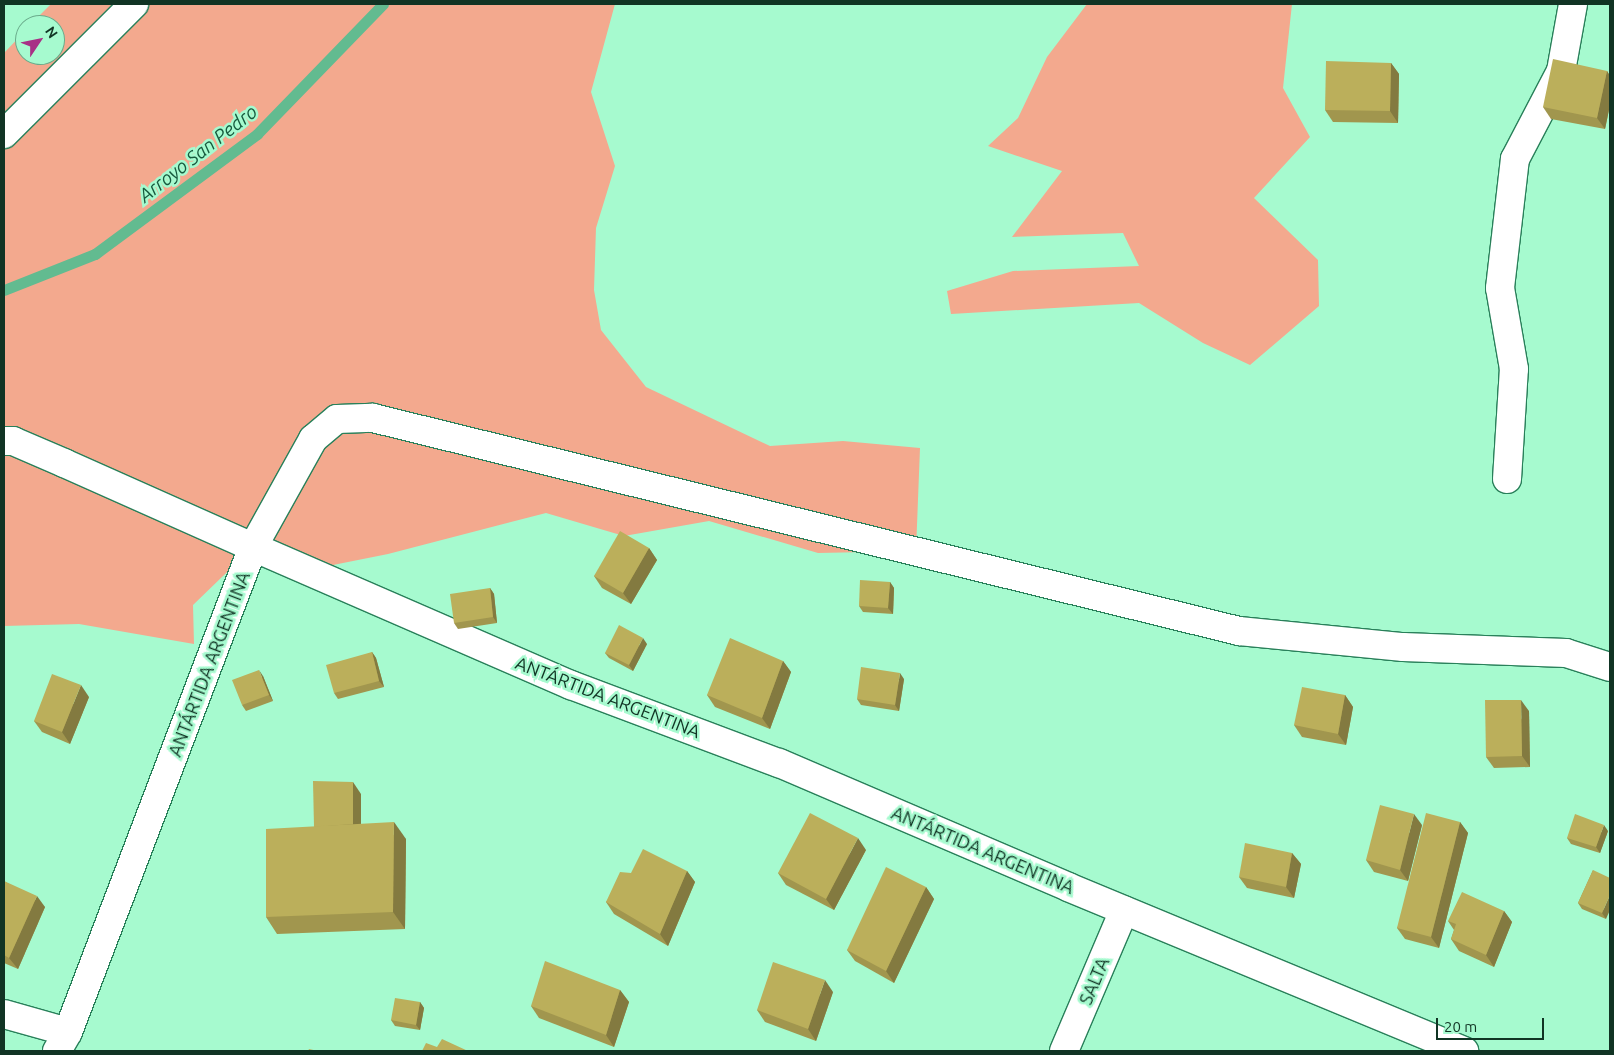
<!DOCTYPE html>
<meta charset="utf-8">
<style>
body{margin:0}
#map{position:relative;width:1614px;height:1055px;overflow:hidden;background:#a6facf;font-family:Ubuntu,sans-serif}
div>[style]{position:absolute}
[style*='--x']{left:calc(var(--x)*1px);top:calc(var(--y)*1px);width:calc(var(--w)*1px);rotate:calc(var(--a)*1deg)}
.green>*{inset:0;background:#f3a98e}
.stream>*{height:11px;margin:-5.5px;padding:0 5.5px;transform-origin:5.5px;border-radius:5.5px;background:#62bb90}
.roads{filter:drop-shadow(1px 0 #29805a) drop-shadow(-1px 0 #29805a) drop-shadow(0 1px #29805a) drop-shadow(0 -1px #29805a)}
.minor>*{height:28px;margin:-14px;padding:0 14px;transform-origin:14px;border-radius:14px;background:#fff}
.wall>*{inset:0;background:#a1964e}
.shaded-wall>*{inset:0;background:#837a40}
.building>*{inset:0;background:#bbaf5b}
span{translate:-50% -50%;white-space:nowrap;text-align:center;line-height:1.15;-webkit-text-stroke:5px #a6facf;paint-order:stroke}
.street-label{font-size:18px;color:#113424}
.water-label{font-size:19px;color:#175b3e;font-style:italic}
.frame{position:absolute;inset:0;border:5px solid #113424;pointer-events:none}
.north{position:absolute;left:15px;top:15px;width:50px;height:50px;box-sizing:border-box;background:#a6facf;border:1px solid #6aab8b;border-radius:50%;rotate:56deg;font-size:14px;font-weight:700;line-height:20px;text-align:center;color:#113424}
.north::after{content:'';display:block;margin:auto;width:18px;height:22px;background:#a83086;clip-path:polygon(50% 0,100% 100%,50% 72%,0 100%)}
.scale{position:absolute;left:1436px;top:1018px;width:108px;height:22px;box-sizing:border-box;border:2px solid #113424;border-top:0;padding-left:6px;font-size:15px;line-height:18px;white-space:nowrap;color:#113424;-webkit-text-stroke:4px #a6facf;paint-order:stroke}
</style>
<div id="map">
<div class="green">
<div style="clip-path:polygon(51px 4px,615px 4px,591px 92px,615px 166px,596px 228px,594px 290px,601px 330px,646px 387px,770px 446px,843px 441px,920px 448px,916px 551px,818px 553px,709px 521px,624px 536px,546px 513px,388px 554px,323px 567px,253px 547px,193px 605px,194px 644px,79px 624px,4px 626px,4px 53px,25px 31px,25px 55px,55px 55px,55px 25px,30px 25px)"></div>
<div style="clip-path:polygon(1087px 4px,1292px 4px,1283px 88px,1310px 137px,1254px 198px,1318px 260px,1319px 306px,1250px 365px,1203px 343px,1139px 303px,951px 314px,947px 291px,1013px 271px,1139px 266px,1123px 233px,1012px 237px,1062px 171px,988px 146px,1018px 118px,1047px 57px)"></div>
</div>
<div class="stream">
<div style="--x:4;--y:290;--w:98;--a:-21.6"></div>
<div style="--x:95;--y:254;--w:202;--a:-36.5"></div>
<div style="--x:257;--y:134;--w:181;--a:-45.9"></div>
</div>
<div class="roads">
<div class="minor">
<div style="--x:4;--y:134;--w:184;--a:-45"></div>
<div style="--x:4;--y:441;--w:9;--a:0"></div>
<div style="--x:13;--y:441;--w:56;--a:23.3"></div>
<div style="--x:64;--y:463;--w:207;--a:24"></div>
<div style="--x:253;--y:547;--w:124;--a:-60.9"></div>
<div style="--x:313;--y:439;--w:31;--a:-40"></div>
<div style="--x:337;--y:419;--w:36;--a:-2"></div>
<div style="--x:373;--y:418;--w:892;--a:13.82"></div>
<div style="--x:1239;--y:631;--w:165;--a:5.6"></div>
<div style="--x:1403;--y:647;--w:163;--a:2.1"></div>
<div style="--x:1566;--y:653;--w:46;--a:17.7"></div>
<div style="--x:1507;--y:479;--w:110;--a:-86.4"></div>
<div style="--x:1514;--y:369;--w:82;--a:-99.8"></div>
<div style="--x:1500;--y:288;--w:130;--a:-83.4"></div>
<div style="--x:1515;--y:159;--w:99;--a:-62.4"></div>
<div style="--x:1561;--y:71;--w:68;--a:-79.8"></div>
<div style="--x:4;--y:1014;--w:66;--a:15.7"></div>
<div style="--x:57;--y:1051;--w:22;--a:-60"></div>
<div style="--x:68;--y:1032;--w:519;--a:-69.12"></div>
<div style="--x:253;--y:547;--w:347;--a:23.5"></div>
<div style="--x:571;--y:685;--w:222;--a:20.6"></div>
<div style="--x:779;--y:763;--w:314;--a:23.2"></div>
<div style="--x:1068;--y:887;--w:429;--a:22.5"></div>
<div style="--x:1064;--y:1051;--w:153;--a:-66.9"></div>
</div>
</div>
<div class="wall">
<div style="clip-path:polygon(1391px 63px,1399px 74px,1398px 123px,1333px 122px,1325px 110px)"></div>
<div style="clip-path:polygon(1607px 71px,1610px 76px,1610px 105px,1605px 129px,1551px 119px,1543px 107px)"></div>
<div style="clip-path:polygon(649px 548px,657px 560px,631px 604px,602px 588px,594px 576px)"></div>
<div style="clip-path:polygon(890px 582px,894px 588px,893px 614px,863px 612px,859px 606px)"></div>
<div style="clip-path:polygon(490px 588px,494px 594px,497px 623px,458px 629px,454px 623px)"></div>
<div style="clip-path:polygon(647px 644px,633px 671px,609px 658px,605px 653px)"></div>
<div style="clip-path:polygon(372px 652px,376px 658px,384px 687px,338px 699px,334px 693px)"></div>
<div style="clip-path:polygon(783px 661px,791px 672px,770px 729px,715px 707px,707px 695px)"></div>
<div style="clip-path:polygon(263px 676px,273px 701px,246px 711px,242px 705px)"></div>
<div style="clip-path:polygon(904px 679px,899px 711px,861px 705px,857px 699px)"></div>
<div style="clip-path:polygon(1345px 695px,1353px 707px,1346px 745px,1302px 737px,1294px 725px)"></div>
<div style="clip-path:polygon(89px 697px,70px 744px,42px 732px,34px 721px)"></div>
<div style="clip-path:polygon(1529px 711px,1530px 767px,1494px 768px,1486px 757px)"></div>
<div style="clip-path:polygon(361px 794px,361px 824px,406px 839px,405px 929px,277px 934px,266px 917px,314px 827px)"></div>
<div style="clip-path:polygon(1460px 822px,1468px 833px,1439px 948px,1405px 939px,1397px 928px)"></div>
<div style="clip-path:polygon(1422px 825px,1408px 881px,1374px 872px,1366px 860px)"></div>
<div style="clip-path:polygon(1608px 831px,1600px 853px,1571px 844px,1567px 838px)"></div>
<div style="clip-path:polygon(866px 850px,834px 910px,786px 885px,778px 873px)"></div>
<div style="clip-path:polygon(1292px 853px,1301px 864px,1294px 898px,1247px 888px,1239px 877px)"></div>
<div style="clip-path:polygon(1593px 870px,1606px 919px,1582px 909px,1578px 903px)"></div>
<div style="clip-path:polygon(687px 871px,695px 882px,668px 946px,614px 914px,606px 902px,631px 873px)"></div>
<div style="clip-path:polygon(4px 881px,45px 907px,18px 969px,4px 963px)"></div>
<div style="clip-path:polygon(926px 887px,934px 899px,894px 983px,855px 961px,847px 950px)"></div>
<div style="clip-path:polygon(1504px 911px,1512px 922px,1494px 967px,1459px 951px,1451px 939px,1454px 930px,1448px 921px)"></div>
<div style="clip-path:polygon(620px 990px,629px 1002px,614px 1047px,539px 1018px,531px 1006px)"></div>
<div style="clip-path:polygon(833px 992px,816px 1041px,765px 1022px,757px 1010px)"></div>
<div style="clip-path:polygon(420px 1002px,424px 1008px,420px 1030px,395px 1026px,391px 1020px)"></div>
</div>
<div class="shaded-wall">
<div style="clip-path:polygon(1391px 63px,1399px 74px,1398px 123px,1390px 111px)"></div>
<div style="clip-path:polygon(1607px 71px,1610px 76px,1610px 105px,1605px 129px,1597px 118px)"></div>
<div style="clip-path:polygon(649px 548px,657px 560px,631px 604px,623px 593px)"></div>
<div style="clip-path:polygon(890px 582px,894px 588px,893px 614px,888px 608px)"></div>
<div style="clip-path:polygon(490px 588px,494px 594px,497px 623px,493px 617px)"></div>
<div style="clip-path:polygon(643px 638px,647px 644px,633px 671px,629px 665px)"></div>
<div style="clip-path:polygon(372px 652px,376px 658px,384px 687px,379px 681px)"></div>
<div style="clip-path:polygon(783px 661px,791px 672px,770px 729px,762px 718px)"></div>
<div style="clip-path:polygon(259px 670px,263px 676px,273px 701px,269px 695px)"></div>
<div style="clip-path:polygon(900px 673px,904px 679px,899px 711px,895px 705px)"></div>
<div style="clip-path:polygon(81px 685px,89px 697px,70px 744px,62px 732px)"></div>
<div style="clip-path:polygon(1345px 695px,1353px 707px,1346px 745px,1338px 734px)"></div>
<div style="clip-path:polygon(1521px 700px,1529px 711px,1530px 767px,1522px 756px)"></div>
<div style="clip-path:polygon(353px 782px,361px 794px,361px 841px,353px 829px)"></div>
<div style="clip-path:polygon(1414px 814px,1422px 825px,1408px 881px,1400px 870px)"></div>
<div style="clip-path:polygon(394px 822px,406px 839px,405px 929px,393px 912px)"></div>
<div style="clip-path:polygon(1460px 822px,1468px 833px,1439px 948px,1431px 937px)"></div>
<div style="clip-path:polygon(1604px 825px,1608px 831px,1600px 853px,1596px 847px)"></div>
<div style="clip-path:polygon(858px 838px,866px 850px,834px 910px,826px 899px)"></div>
<div style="clip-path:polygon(1292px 853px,1301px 864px,1294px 898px,1286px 887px)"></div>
<div style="clip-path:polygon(687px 871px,695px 882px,668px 946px,660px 934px)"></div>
<div style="clip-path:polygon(926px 887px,934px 899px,894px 983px,886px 971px)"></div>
<div style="clip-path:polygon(1610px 895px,1610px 910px,1606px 919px,1602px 913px)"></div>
<div style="clip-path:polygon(37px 896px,45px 907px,18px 969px,9px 958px)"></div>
<div style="clip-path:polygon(1504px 911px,1512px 922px,1494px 967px,1486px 955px)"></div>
<div style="clip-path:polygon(825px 980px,833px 992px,816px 1041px,808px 1029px)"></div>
<div style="clip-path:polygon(620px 990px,629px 1002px,614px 1047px,606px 1035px)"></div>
<div style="clip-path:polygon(420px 1002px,424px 1008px,420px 1030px,416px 1025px)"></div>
</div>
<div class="building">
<div style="clip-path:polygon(1553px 59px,1607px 71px,1597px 118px,1543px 107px)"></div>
<div style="clip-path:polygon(1326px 61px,1391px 63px,1390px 111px,1325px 110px)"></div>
<div style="clip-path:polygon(620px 531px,649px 548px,623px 593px,594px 576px)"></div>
<div style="clip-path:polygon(860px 580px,890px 582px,888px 608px,859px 606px)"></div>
<div style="clip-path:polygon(490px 588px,493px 617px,454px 623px,450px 594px)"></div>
<div style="clip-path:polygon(619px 625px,643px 638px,629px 665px,605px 653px)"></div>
<div style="clip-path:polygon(730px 638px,783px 661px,762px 718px,707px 695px)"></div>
<div style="clip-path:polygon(372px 652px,379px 681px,334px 693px,326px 665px)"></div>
<div style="clip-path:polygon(861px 667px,900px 673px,895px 705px,857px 699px)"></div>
<div style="clip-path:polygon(259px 670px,269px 695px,242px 705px,232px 680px)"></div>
<div style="clip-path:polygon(52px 674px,81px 685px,62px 732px,34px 721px)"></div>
<div style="clip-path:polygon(1302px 687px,1345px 695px,1338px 734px,1294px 725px)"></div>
<div style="clip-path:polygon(1485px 700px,1521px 700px,1522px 756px,1486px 757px)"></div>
<div style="clip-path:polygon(313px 781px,353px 782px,353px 824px,314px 827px)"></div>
<div style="clip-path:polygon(1380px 805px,1414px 814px,1400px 870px,1366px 860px)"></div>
<div style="clip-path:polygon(810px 813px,858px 838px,826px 899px,778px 873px)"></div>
<div style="clip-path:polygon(1426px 813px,1460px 822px,1431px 937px,1397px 928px)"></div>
<div style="clip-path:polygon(1575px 814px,1604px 825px,1596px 847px,1567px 838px)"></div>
<div style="clip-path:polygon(394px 822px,393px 912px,266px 917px,266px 829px)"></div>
<div style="clip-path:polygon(1245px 843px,1292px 853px,1286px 887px,1239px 877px)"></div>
<div style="clip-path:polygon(643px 849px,687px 871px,660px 934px,606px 902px,620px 872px,631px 873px)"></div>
<div style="clip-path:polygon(886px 867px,926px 887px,886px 971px,847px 950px)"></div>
<div style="clip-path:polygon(1593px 870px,1610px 878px,1610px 895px,1602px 913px,1578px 903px)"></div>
<div style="clip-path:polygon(4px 881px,37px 896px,9px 958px,4px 955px)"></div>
<div style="clip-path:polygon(1462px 892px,1504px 911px,1486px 955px,1451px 939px,1456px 924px,1448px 921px)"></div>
<div style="clip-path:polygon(545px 961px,620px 990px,606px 1035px,531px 1006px)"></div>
<div style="clip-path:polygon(773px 962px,825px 980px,808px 1029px,757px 1010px)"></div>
<div style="clip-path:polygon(395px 998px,420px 1002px,416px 1025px,391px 1020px)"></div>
<div style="clip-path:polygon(442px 1039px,468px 1051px,422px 1051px,426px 1043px,437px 1047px)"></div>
<div style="clip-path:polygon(309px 1049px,318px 1051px,308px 1051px)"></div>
</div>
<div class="street-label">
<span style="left:209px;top:664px;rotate:-69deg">ANTÁRTIDA ARGENTINA</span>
<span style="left:608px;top:697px;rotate:21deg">ANTÁRTIDA ARGENTINA</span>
<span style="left:983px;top:850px;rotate:23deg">ANTÁRTIDA ARGENTINA</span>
<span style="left:1094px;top:981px;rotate:-67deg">SALTA</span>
</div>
<div class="water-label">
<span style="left:198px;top:154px;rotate:-38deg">Arroyo San Pedro</span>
</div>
<div class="frame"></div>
<div class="north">N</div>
<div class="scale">20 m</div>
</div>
